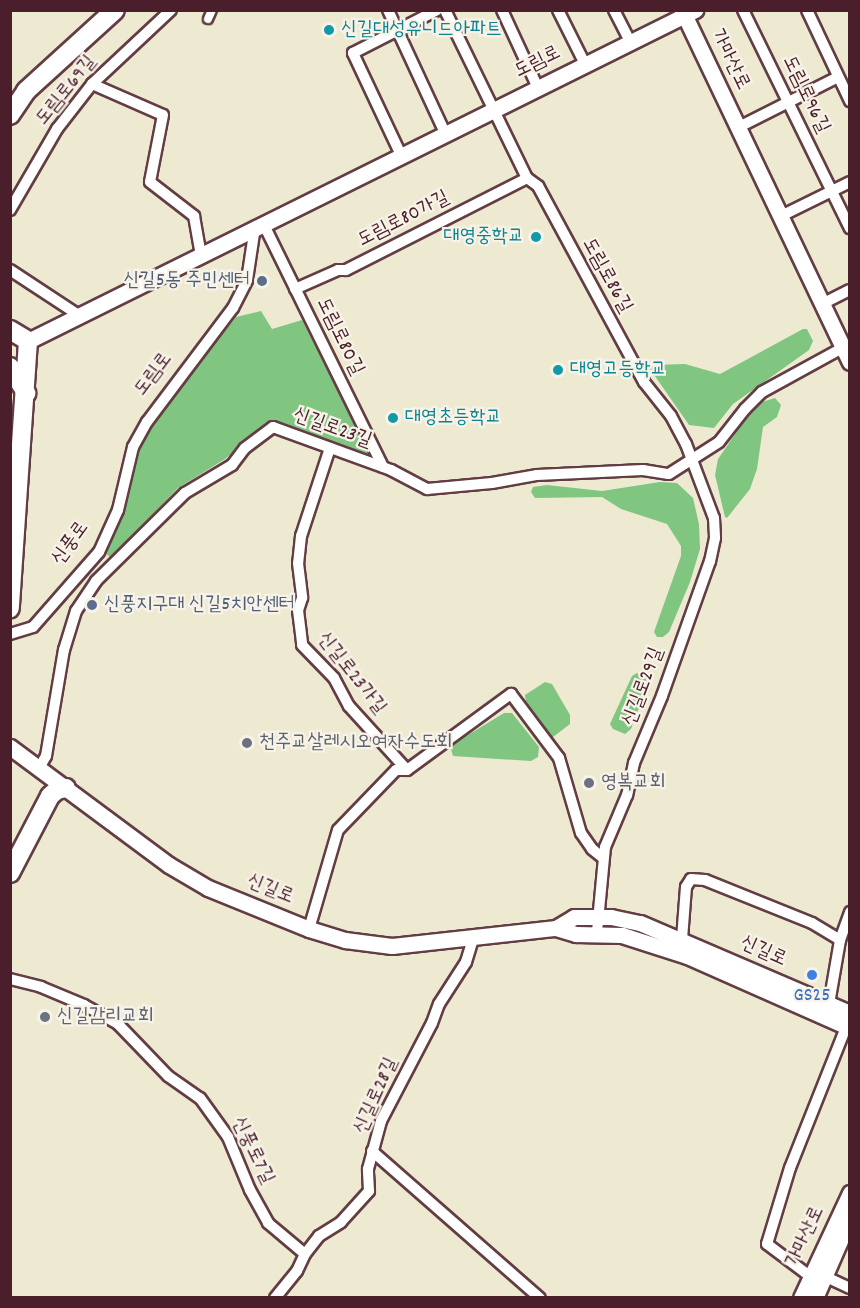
<!DOCTYPE html>
<meta charset="utf-8">
<style>
body{margin:0}
#map{position:relative;width:860px;height:1308px;overflow:hidden;background:#eee9d1;font-family:Dekko,"Poor Story",sans-serif}
div>[style]{position:absolute}
[style*='--x']{left:calc(var(--x)*1px);top:calc(var(--y)*1px);width:calc(var(--w)*1px);rotate:calc(var(--a)*1deg)}
.green>*{inset:0;background:#80c681}
.roads{filter:drop-shadow(2px 0 #633d44) drop-shadow(-2px 0 #633d44) drop-shadow(0 2px #633d44) drop-shadow(0 -2px #633d44)}
.pedestrian>*{height:8px;margin:-4px;padding:0 4px;transform-origin:4px;border-radius:4px;background:#fff}
.minor>*{height:10px;margin:-5px;padding:0 5px;transform-origin:5px;border-radius:5px;background:#fff}
.secondary>*{height:15px;margin:-7.5px;padding:0 7.5px;transform-origin:7.5px;border-radius:7.5px;background:#fff}
.primary>*{height:18px;margin:-9px;padding:0 9px;transform-origin:9px;border-radius:9px;background:#fff}
.dots>*{width:16px;height:16px;translate:-50% -50%;box-sizing:border-box;border:3px solid #f7f3e8;border-radius:50%}
span{translate:-50% -50%;white-space:nowrap;text-align:center;line-height:1.15;-webkit-text-stroke:4.5px #f7f3e8;paint-order:stroke}
.culture-label{font-size:20px;color:#0d838f}
.left{translate:0 -50%;text-align:left}
.right{translate:-100% -50%;text-align:right}
.street-label{font-size:20px;color:#4a1f2b}
.service-label{font-size:20px;color:#4e5e75}
.worship-label{font-size:20px;color:#5b616d}
.shop-label{font-size:20px;color:#366cbe}
.frame{position:absolute;inset:0;border:12px solid #4a1f2b;pointer-events:none}
</style>
<div id="map">
<div class="green">
<div style="clip-path:polygon(261px 311px,272px 329px,302px 320px,371px 456px,330px 448px,271px 420px,225px 459px,178px 488px,111px 558px,105px 553px,124px 513px,137px 452px,169px 400px,236px 317px)"></div>
<div style="clip-path:polygon(803px 329px,807px 329px,813px 341px,809px 350px,733px 404px,714px 428px,689px 425px,650px 369px,653px 365px,685px 364px,720px 374px)"></div>
<div style="clip-path:polygon(775px 398px,781px 405px,777px 417px,763px 427px,757px 469px,750px 489px,727px 518px,725px 517px,715px 475px,718px 459px,749px 414px,762px 402px)"></div>
<div style="clip-path:polygon(660px 482px,677px 483px,693px 498px,699px 524px,700px 549px,690px 582px,669px 632px,663px 637px,657px 637px,654px 632px,681px 556px,681px 546px,667px 524px,621px 509px,602px 497px,535px 498px,531px 492px,533px 487px,547px 485px,602px 491px)"></div>
<div style="clip-path:polygon(637px 673px,646px 679px,648px 684px,631px 729px,625px 734px,613px 729px,610px 724px,632px 676px)"></div>
<div style="clip-path:polygon(545px 682px,552px 684px,570px 715px,570px 724px,553px 737px,548px 735px,526px 702px,525px 695px)"></div>
<div style="clip-path:polygon(504px 713px,512px 713px,539px 747px,538px 757px,531px 761px,453px 756px,450px 746px)"></div>
</div>
<div class="roads">
<div class="pedestrian">
<div style="--x:208;--y:19;--w:10;--a:-66"></div>
</div>
<div class="minor">
<div style="--x:388;--y:10;--w:136;--a:65.1"></div>
<div style="--x:445;--y:10;--w:187;--a:64"></div>
<div style="--x:527;--y:178;--w:14;--a:36"></div>
<div style="--x:538;--y:186;--w:223;--a:61.6"></div>
<div style="--x:644;--y:382;--w:43;--a:51.5"></div>
<div style="--x:671;--y:416;--w:32;--a:62"></div>
<div style="--x:686;--y:444;--w:79;--a:69.3"></div>
<div style="--x:714;--y:518;--w:20;--a:87"></div>
<div style="--x:715;--y:538;--w:24;--a:102"></div>
<div style="--x:710;--y:561;--w:143;--a:109.6"></div>
<div style="--x:662;--y:696;--w:73;--a:112.7"></div>
<div style="--x:634;--y:763;--w:33;--a:102"></div>
<div style="--x:627;--y:795;--w:56;--a:112.9"></div>
<div style="--x:605;--y:847;--w:85;--a:95.4"></div>
<div style="--x:502;--y:10;--w:86;--a:65.2"></div>
<div style="--x:558;--y:10;--w:60;--a:63.4"></div>
<div style="--x:614;--y:10;--w:36;--a:63"></div>
<div style="--x:743;--y:10;--w:243;--a:63.9"></div>
<div style="--x:807;--y:10;--w:101;--a:64.7"></div>
<div style="--x:92;--y:84;--w:77;--a:23.6"></div>
<div style="--x:163;--y:115;--w:68;--a:101"></div>
<div style="--x:150;--y:182;--w:56;--a:37.7"></div>
<div style="--x:194;--y:216;--w:39;--a:80"></div>
<div style="--x:739;--y:127;--w:111;--a:-26.8"></div>
<div style="--x:401;--y:155;--w:113;--a:-115.2"></div>
<div style="--x:353;--y:53;--w:94;--a:-27.1"></div>
<div style="--x:10;--y:210;--w:94;--a:-59.9"></div>
<div style="--x:57;--y:129;--w:57;--a:-52.1"></div>
<div style="--x:92;--y:84;--w:108;--a:-43.1"></div>
<div style="--x:781;--y:216;--w:77;--a:-26.2"></div>
<div style="--x:263;--y:223;--w:272;--a:63.8"></div>
<div style="--x:10;--y:270;--w:84;--a:33.3"></div>
<div style="--x:295;--y:289;--w:47;--a:-23.8"></div>
<div style="--x:338;--y:270;--w:8;--a:0"></div>
<div style="--x:346;--y:270;--w:203;--a:-26.9"></div>
<div style="--x:822;--y:304;--w:31;--a:-27"></div>
<div style="--x:330;--y:448;--w:93;--a:108.2"></div>
<div style="--x:301;--y:536;--w:27;--a:96"></div>
<div style="--x:298;--y:563;--w:35;--a:83"></div>
<div style="--x:302;--y:598;--w:13;--a:108"></div>
<div style="--x:298;--y:610;--w:35;--a:83"></div>
<div style="--x:302;--y:645;--w:46;--a:45.9"></div>
<div style="--x:334;--y:678;--w:32;--a:62"></div>
<div style="--x:349;--y:706;--w:86;--a:47.8"></div>
<div style="--x:10;--y:634;--w:24;--a:-17"></div>
<div style="--x:33;--y:627;--w:100;--a:-48.7"></div>
<div style="--x:99;--y:552;--w:46;--a:-65.7"></div>
<div style="--x:118;--y:510;--w:65;--a:-76.6"></div>
<div style="--x:133;--y:447;--w:29;--a:-61"></div>
<div style="--x:147;--y:422;--w:143;--a:-53"></div>
<div style="--x:233;--y:308;--w:31;--a:-63"></div>
<div style="--x:247;--y:280;--w:54;--a:-81.4"></div>
<div style="--x:39;--y:768;--w:14;--a:-60"></div>
<div style="--x:46;--y:756;--w:108;--a:-80.4"></div>
<div style="--x:64;--y:650;--w:41;--a:-72.9"></div>
<div style="--x:76;--y:611;--w:36;--a:-56"></div>
<div style="--x:96;--y:581;--w:125;--a:-44.7"></div>
<div style="--x:185;--y:493;--w:55;--a:-30.8"></div>
<div style="--x:232;--y:465;--w:21;--a:-53"></div>
<div style="--x:245;--y:448;--w:35;--a:-37"></div>
<div style="--x:273;--y:427;--w:126;--a:20"></div>
<div style="--x:391;--y:470;--w:41;--a:27.8"></div>
<div style="--x:427;--y:489;--w:65;--a:-5.3"></div>
<div style="--x:492;--y:483;--w:46;--a:-10.1"></div>
<div style="--x:537;--y:475;--w:106;--a:-2.7"></div>
<div style="--x:643;--y:470;--w:26;--a:9"></div>
<div style="--x:669;--y:474;--w:59;--a:-32.6"></div>
<div style="--x:719;--y:442;--w:42;--a:-51.8"></div>
<div style="--x:745;--y:409;--w:24;--a:-45"></div>
<div style="--x:762;--y:392;--w:98;--a:-28.7"></div>
<div style="--x:309;--y:929;--w:103;--a:-73.7"></div>
<div style="--x:338;--y:830;--w:83;--a:-46"></div>
<div style="--x:396;--y:770;--w:11;--a:0"></div>
<div style="--x:407;--y:770;--w:129;--a:-36.2"></div>
<div style="--x:511;--y:694;--w:80;--a:53.1"></div>
<div style="--x:559;--y:758;--w:78;--a:73.7"></div>
<div style="--x:581;--y:833;--w:19;--a:55"></div>
<div style="--x:592;--y:849;--w:13;--a:39"></div>
<div style="--x:682;--y:939;--w:52;--a:-85.6"></div>
<div style="--x:686;--y:887;--w:9;--a:-58"></div>
<div style="--x:691;--y:879;--w:14;--a:4"></div>
<div style="--x:705;--y:880;--w:115;--a:21.9"></div>
<div style="--x:812;--y:923;--w:33;--a:31"></div>
<div style="--x:10;--y:979;--w:32;--a:14"></div>
<div style="--x:41;--y:987;--w:47;--a:22.7"></div>
<div style="--x:84;--y:1005;--w:39;--a:29"></div>
<div style="--x:118;--y:1024;--w:72;--a:46.1"></div>
<div style="--x:168;--y:1076;--w:39;--a:35"></div>
<div style="--x:200;--y:1098;--w:48;--a:54.3"></div>
<div style="--x:228;--y:1137;--w:57;--a:67.5"></div>
<div style="--x:250;--y:1190;--w:38;--a:61"></div>
<div style="--x:268;--y:1223;--w:48;--a:40"></div>
<div style="--x:829;--y:1004;--w:65;--a:-80.2"></div>
<div style="--x:840;--y:940;--w:30;--a:-70"></div>
<div style="--x:372;--y:1151;--w:223;--a:41.2"></div>
<div style="--x:824;--y:1276;--w:29;--a:25"></div>
<div style="--x:811;--y:1277;--w:55;--a:-143.1"></div>
<div style="--x:767;--y:1244;--w:79;--a:-73.2"></div>
<div style="--x:790;--y:1168;--w:152;--a:-68.3"></div>
<div style="--x:275;--y:1298;--w:35;--a:-51"></div>
<div style="--x:297;--y:1271;--w:19;--a:-65"></div>
<div style="--x:305;--y:1254;--w:23;--a:-52"></div>
<div style="--x:319;--y:1236;--w:26;--a:-32"></div>
<div style="--x:341;--y:1222;--w:42;--a:-47.9"></div>
<div style="--x:369;--y:1191;--w:22;--a:-93"></div>
<div style="--x:368;--y:1169;--w:50;--a:-74.8"></div>
<div style="--x:381;--y:1121;--w:110;--a:-62.5"></div>
<div style="--x:432;--y:1023;--w:20;--a:-70"></div>
<div style="--x:439;--y:1004;--w:50;--a:-57.3"></div>
<div style="--x:466;--y:962;--w:24;--a:-73"></div>
</div>
<div class="secondary">
<div style="--x:682;--y:10;--w:390;--a:64.5"></div>
<div style="--x:28;--y:341;--w:745;--a:-26.39"></div>
<div style="--x:10;--y:747;--w:198;--a:36.6"></div>
<div style="--x:169;--y:865;--w:45;--a:30.5"></div>
<div style="--x:208;--y:888;--w:109;--a:22.1"></div>
<div style="--x:309;--y:929;--w:38;--a:17"></div>
<div style="--x:345;--y:940;--w:47;--a:7.3"></div>
<div style="--x:392;--y:946;--w:165;--a:-6.3"></div>
<div style="--x:556;--y:928;--w:21;--a:17"></div>
<div style="--x:576;--y:934;--w:46;--a:1.2"></div>
<div style="--x:622;--y:935;--w:68;--a:17.9"></div>
<div style="--x:687;--y:956;--w:178;--a:23.8"></div>
<div style="--x:556;--y:928;--w:21;--a:-31"></div>
<div style="--x:574;--y:917;--w:37;--a:0"></div>
<div style="--x:611;--y:917;--w:30;--a:12"></div>
<div style="--x:640;--y:923;--w:228;--a:23.2"></div>
<div style="--x:801;--y:1298;--w:116;--a:-65"></div>
<div style="--x:815;--y:1298;--w:87;--a:-66.4"></div>
</div>
<div class="primary">
<div style="--x:10;--y:115;--w:29;--a:-56"></div>
<div style="--x:26;--y:91;--w:120;--a:-42.3"></div>
<div style="--x:10;--y:330;--w:21;--a:31"></div>
<div style="--x:28;--y:341;--w:268;--a:93.9"></div>
<div style="--x:10;--y:367;--w:31;--a:58"></div>
<div style="--x:10;--y:873;--w:87;--a:-62.5"></div>
<div style="--x:50;--y:796;--w:9;--a:-41"></div>
<div style="--x:57;--y:790;--w:9;--a:-13"></div>
</div>
</div>
<div class="dots">
<div style="left:329px;top:30px;background:#0f9aa8"></div>
<div style="left:536px;top:237px;background:#0f9aa8"></div>
<div style="left:262px;top:281px;background:#5c6f8a"></div>
<div style="left:558px;top:370px;background:#0f9aa8"></div>
<div style="left:393px;top:418px;background:#0f9aa8"></div>
<div style="left:92px;top:605px;background:#5c6f8a"></div>
<div style="left:247px;top:743px;background:#6b7280"></div>
<div style="left:589px;top:783px;background:#6b7280"></div>
<div style="left:812px;top:975px;background:#3f7fe0"></div>
<div style="left:45px;top:1017px;background:#6b7280"></div>
</div>
<div class="culture-label">
<span class="left" style="left:341px;top:30px">신길대성유니드아파트</span>
<span class="right" style="left:524px;top:237px">대영중학교</span>
<span class="left" style="left:570px;top:370px">대영고등학교</span>
<span class="left" style="left:405px;top:418px">대영초등학교</span>
</div>
<div class="street-label">
<span style="left:729px;top:60px;rotate:64deg">가마산로</span>
<span style="left:538px;top:63px;rotate:-26deg">도림로</span>
<span style="left:67px;top:91px;rotate:-51deg">도림로69길</span>
<span style="left:805px;top:95px;rotate:64deg">도림로96길</span>
<span style="left:404px;top:220px;rotate:-27deg">도림로80가길</span>
<span style="left:606px;top:276px;rotate:61deg">도림로86길</span>
<span style="left:339px;top:337px;rotate:64deg">도림로80길</span>
<span style="left:154px;top:375px;rotate:-53deg">도림로</span>
<span style="left:332px;top:429px;rotate:20deg">신길로23길</span>
<span style="left:71px;top:544px;rotate:-54deg">신풍로</span>
<span style="left:351px;top:674px;rotate:52deg">신길로23가길</span>
<span style="left:644px;top:687px;rotate:-69deg">신길로29길</span>
<span style="left:270px;top:890px;rotate:22deg">신길로</span>
<span style="left:763px;top:952px;rotate:24deg">신길로</span>
<span style="left:377px;top:1096px;rotate:-66deg">신길로28길</span>
<span style="left:252px;top:1151px;rotate:64deg">신풍로7길</span>
<span style="left:806px;top:1237px;rotate:-65deg">가마산로</span>
</div>
<div class="service-label">
<span class="right" style="left:250px;top:281px">신길5동 주민센터</span>
<span class="left" style="left:104px;top:605px">신풍지구대 신길5치안센터</span>
</div>
<div class="worship-label">
<span class="left" style="left:259px;top:743px">천주교살레시오여자수도회</span>
<span class="left" style="left:601px;top:783px">영복교회</span>
<span class="left" style="left:57px;top:1017px">신길감리교회</span>
</div>
<div class="shop-label">
<span style="left:812px;top:996px">GS25</span>
</div>
<div class="frame"></div>
</div>
